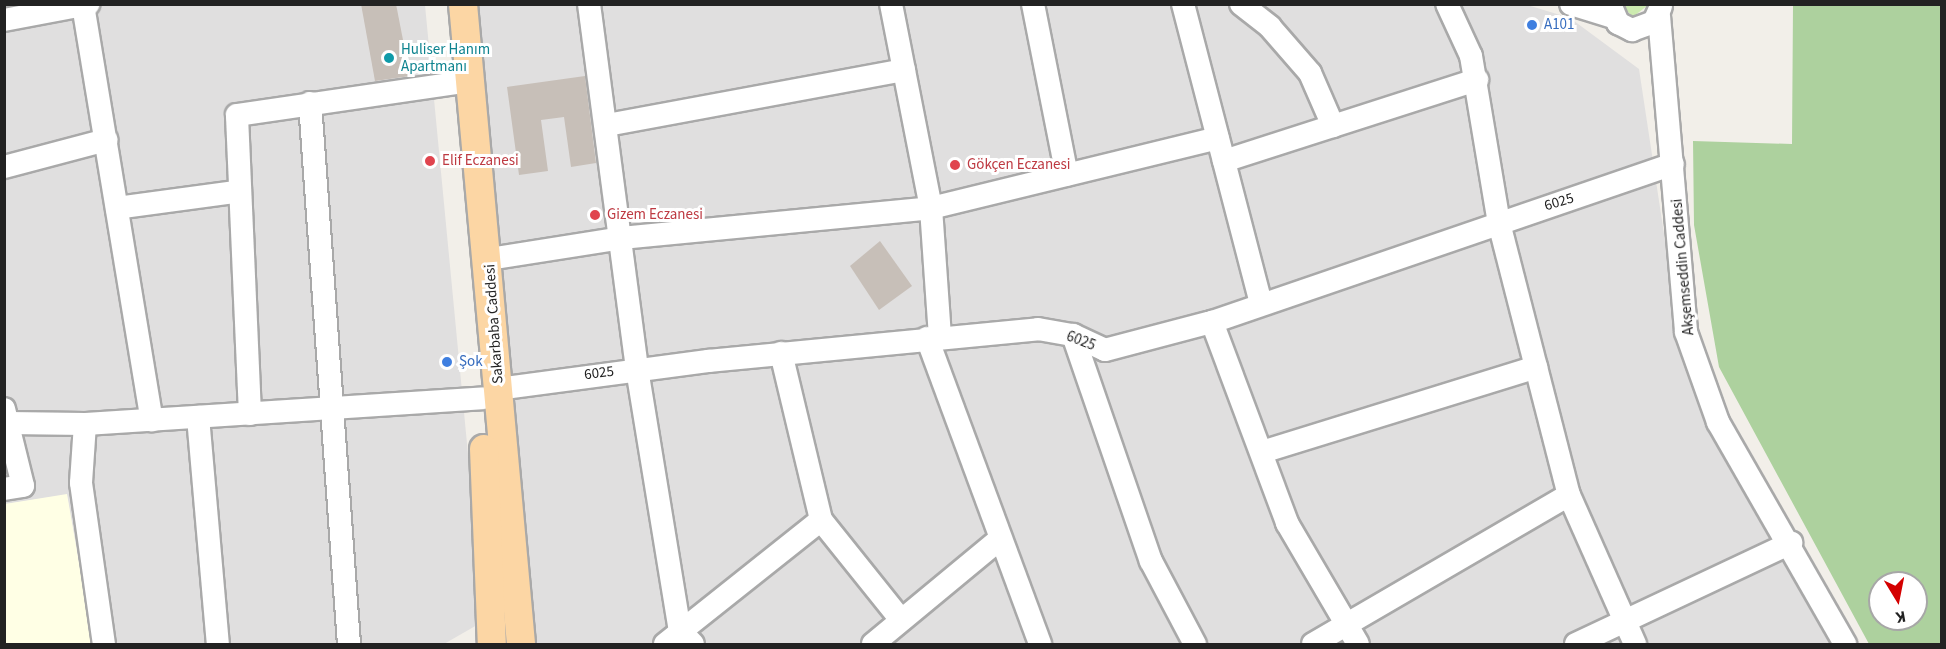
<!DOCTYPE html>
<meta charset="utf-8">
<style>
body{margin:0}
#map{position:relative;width:1946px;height:649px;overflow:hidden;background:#f2efe9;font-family:"Source Sans 3",sans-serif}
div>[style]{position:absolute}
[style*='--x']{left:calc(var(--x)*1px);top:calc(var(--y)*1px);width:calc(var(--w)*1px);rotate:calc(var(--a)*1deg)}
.residential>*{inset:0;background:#e0dfdf}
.education>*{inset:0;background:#ffffe5}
.grass>*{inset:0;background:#cdebb0}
.forest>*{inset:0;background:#add19e}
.building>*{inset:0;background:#c7bfb8}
.roads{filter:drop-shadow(2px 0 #a9a9a9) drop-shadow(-2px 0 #a9a9a9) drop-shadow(0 2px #a9a9a9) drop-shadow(0 -2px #a9a9a9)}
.minor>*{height:22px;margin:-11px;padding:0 11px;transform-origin:11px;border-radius:11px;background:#fff}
.major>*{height:28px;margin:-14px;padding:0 14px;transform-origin:14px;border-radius:14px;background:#fcd6a4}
.dots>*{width:16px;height:16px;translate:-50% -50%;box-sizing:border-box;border:3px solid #fff;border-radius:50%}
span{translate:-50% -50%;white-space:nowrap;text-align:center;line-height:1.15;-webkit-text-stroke:6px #fff;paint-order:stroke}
.shop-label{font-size:15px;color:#366cbe}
.left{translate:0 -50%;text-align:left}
.culture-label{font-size:15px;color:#0d838f}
.health-label{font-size:15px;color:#be3a42}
.street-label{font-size:15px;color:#222}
.frame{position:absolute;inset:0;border:6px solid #222;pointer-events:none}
.north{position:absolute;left:1868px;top:571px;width:60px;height:60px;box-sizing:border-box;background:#fff;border:2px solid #a7a7a7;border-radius:50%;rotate:170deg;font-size:16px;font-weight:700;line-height:24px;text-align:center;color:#222}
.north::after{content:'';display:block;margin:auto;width:21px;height:27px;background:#d40000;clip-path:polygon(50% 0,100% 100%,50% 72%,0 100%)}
</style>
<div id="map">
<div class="residential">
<div style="clip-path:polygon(1524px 4px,1570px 18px,1639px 69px,1683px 359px,1836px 644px,531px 644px,467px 5px)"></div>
<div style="clip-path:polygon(5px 5px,425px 5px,484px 621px,444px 644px,93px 644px,67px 495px,5px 504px)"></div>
</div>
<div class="education">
<div style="clip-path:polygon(67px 494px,93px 644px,5px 644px,5px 504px)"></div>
</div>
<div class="grass">
<div style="clip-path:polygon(1621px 5px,1648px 4px,1648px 5px,1633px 17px)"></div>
</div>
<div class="forest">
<div style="clip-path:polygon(evenodd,1793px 5px,1941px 5px,1941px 644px,1869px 644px,1719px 367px,1694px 225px,1693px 141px,1792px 144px,1793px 5px,1880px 583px,1916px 583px,1916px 619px,1880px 619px,1880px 583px)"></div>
</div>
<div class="building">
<div style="clip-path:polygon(361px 4px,396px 4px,410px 76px,375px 81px)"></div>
<div style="clip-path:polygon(585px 76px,596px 163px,571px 167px,564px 117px,541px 120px,548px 171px,519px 175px,507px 87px)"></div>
<div style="clip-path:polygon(880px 241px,912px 286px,879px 310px,850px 266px)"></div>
</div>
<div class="roads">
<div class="minor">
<div style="--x:589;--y:4;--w:368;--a:82.5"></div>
<div style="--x:637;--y:369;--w:266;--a:80.7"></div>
<div style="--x:680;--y:631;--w:18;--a:45"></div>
<div style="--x:891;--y:4;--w:208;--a:78.9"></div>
<div style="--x:931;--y:208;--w:128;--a:86"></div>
<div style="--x:1033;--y:4;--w:174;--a:78.8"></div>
<div style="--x:1183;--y:4;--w:309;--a:75.4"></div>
<div style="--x:1241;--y:4;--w:37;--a:38"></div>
<div style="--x:1270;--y:27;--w:61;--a:49"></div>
<div style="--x:1310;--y:73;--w:58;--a:66.5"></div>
<div style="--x:1447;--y:4;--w:57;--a:65.2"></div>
<div style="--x:1471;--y:56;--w:169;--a:80.5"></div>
<div style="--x:1499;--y:223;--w:281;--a:75.6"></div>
<div style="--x:1569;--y:495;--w:163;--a:66.1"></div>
<div style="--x:1571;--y:4;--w:44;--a:17.2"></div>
<div style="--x:1610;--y:4;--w:21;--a:67"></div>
<div style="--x:1618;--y:23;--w:16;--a:27"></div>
<div style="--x:1632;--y:30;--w:23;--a:-20"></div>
<div style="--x:1654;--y:22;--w:17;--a:-66"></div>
<div style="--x:83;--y:5;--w:421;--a:80.6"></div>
<div style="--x:1659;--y:16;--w:317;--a:85.1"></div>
<div style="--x:1686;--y:332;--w:96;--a:70.4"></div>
<div style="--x:1718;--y:422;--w:256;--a:60.2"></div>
<div style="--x:4;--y:20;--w:86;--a:-10.8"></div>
<div style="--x:310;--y:103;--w:542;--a:85.88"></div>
<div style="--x:607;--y:125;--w:302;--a:-10.5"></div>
<div style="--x:1224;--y:161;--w:266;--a:-17.8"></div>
<div style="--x:4;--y:167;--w:106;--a:-14.8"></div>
<div style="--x:117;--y:208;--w:120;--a:-7.7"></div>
<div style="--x:489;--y:259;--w:134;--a:-9"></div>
<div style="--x:621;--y:238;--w:311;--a:-5.5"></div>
<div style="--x:931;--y:208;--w:295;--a:-13.7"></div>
<div style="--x:1212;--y:322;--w:215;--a:69.5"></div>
<div style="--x:1287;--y:523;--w:140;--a:59.6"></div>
<div style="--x:1073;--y:335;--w:239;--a:71"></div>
<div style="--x:1151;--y:561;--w:94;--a:62.1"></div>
<div style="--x:927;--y:338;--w:326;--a:69.7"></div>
<div style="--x:781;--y:353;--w:172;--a:76.5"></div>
<div style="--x:821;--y:520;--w:128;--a:51.3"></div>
<div style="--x:498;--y:389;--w:212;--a:-7.6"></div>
<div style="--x:708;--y:361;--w:332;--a:-5.5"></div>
<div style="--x:1038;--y:329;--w:36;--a:10"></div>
<div style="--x:1073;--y:335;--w:35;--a:25"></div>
<div style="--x:1105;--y:350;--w:111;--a:-14.7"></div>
<div style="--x:1212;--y:322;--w:487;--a:-18.9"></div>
<div style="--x:4;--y:409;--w:79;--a:76.1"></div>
<div style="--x:23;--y:486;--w:19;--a:171"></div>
<div style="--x:250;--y:414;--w:299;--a:-92.5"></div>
<div style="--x:237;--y:115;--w:222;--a:-8.3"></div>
<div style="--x:198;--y:417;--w:228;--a:85"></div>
<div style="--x:8;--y:423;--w:77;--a:0.7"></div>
<div style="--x:85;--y:424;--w:398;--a:-3.7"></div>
<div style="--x:85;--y:424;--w:59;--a:93.9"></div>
<div style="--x:81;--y:483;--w:163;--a:81.9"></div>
<div style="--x:1262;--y:452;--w:287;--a:-17.2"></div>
<div style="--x:665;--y:644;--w:199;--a:-38.5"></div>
<div style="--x:873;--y:644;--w:165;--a:-39.6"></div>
<div style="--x:1313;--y:644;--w:296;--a:-30.2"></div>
<div style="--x:1576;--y:644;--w:238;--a:-25.2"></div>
</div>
<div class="major">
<div style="--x:463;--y:4;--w:643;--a:84.82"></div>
<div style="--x:484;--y:449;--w:195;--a:87.7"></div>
</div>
</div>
<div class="dots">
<div style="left:1532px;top:25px;background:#3f7fe0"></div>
<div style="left:389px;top:58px;background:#0f9aa8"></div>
<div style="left:430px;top:161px;background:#e0444e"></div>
<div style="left:955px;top:165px;background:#e0444e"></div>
<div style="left:595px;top:215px;background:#e0444e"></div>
<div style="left:447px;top:362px;background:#3f7fe0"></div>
</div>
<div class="shop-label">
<span class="left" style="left:1544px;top:25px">A101</span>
<span class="left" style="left:459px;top:362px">Şok</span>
</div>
<div class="culture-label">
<span class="left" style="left:401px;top:58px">Huliser Hanım<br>Apartmanı</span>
</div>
<div class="health-label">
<span class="left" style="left:442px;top:161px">Elif Eczanesi</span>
<span class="left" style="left:967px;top:165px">Gökçen Eczanesi</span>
<span class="left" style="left:607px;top:215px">Gizem Eczanesi</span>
</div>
<div class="street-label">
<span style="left:1559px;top:202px;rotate:-17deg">6025</span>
<span style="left:1683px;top:267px;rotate:-95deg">Akşemseddin Caddesi</span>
<span style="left:494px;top:324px;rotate:-94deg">Sakarbaba Caddesi</span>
<span style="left:1081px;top:341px;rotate:21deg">6025</span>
<span style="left:599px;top:373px;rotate:-7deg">6025</span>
</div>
<div class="frame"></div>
<div class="north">K</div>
</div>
